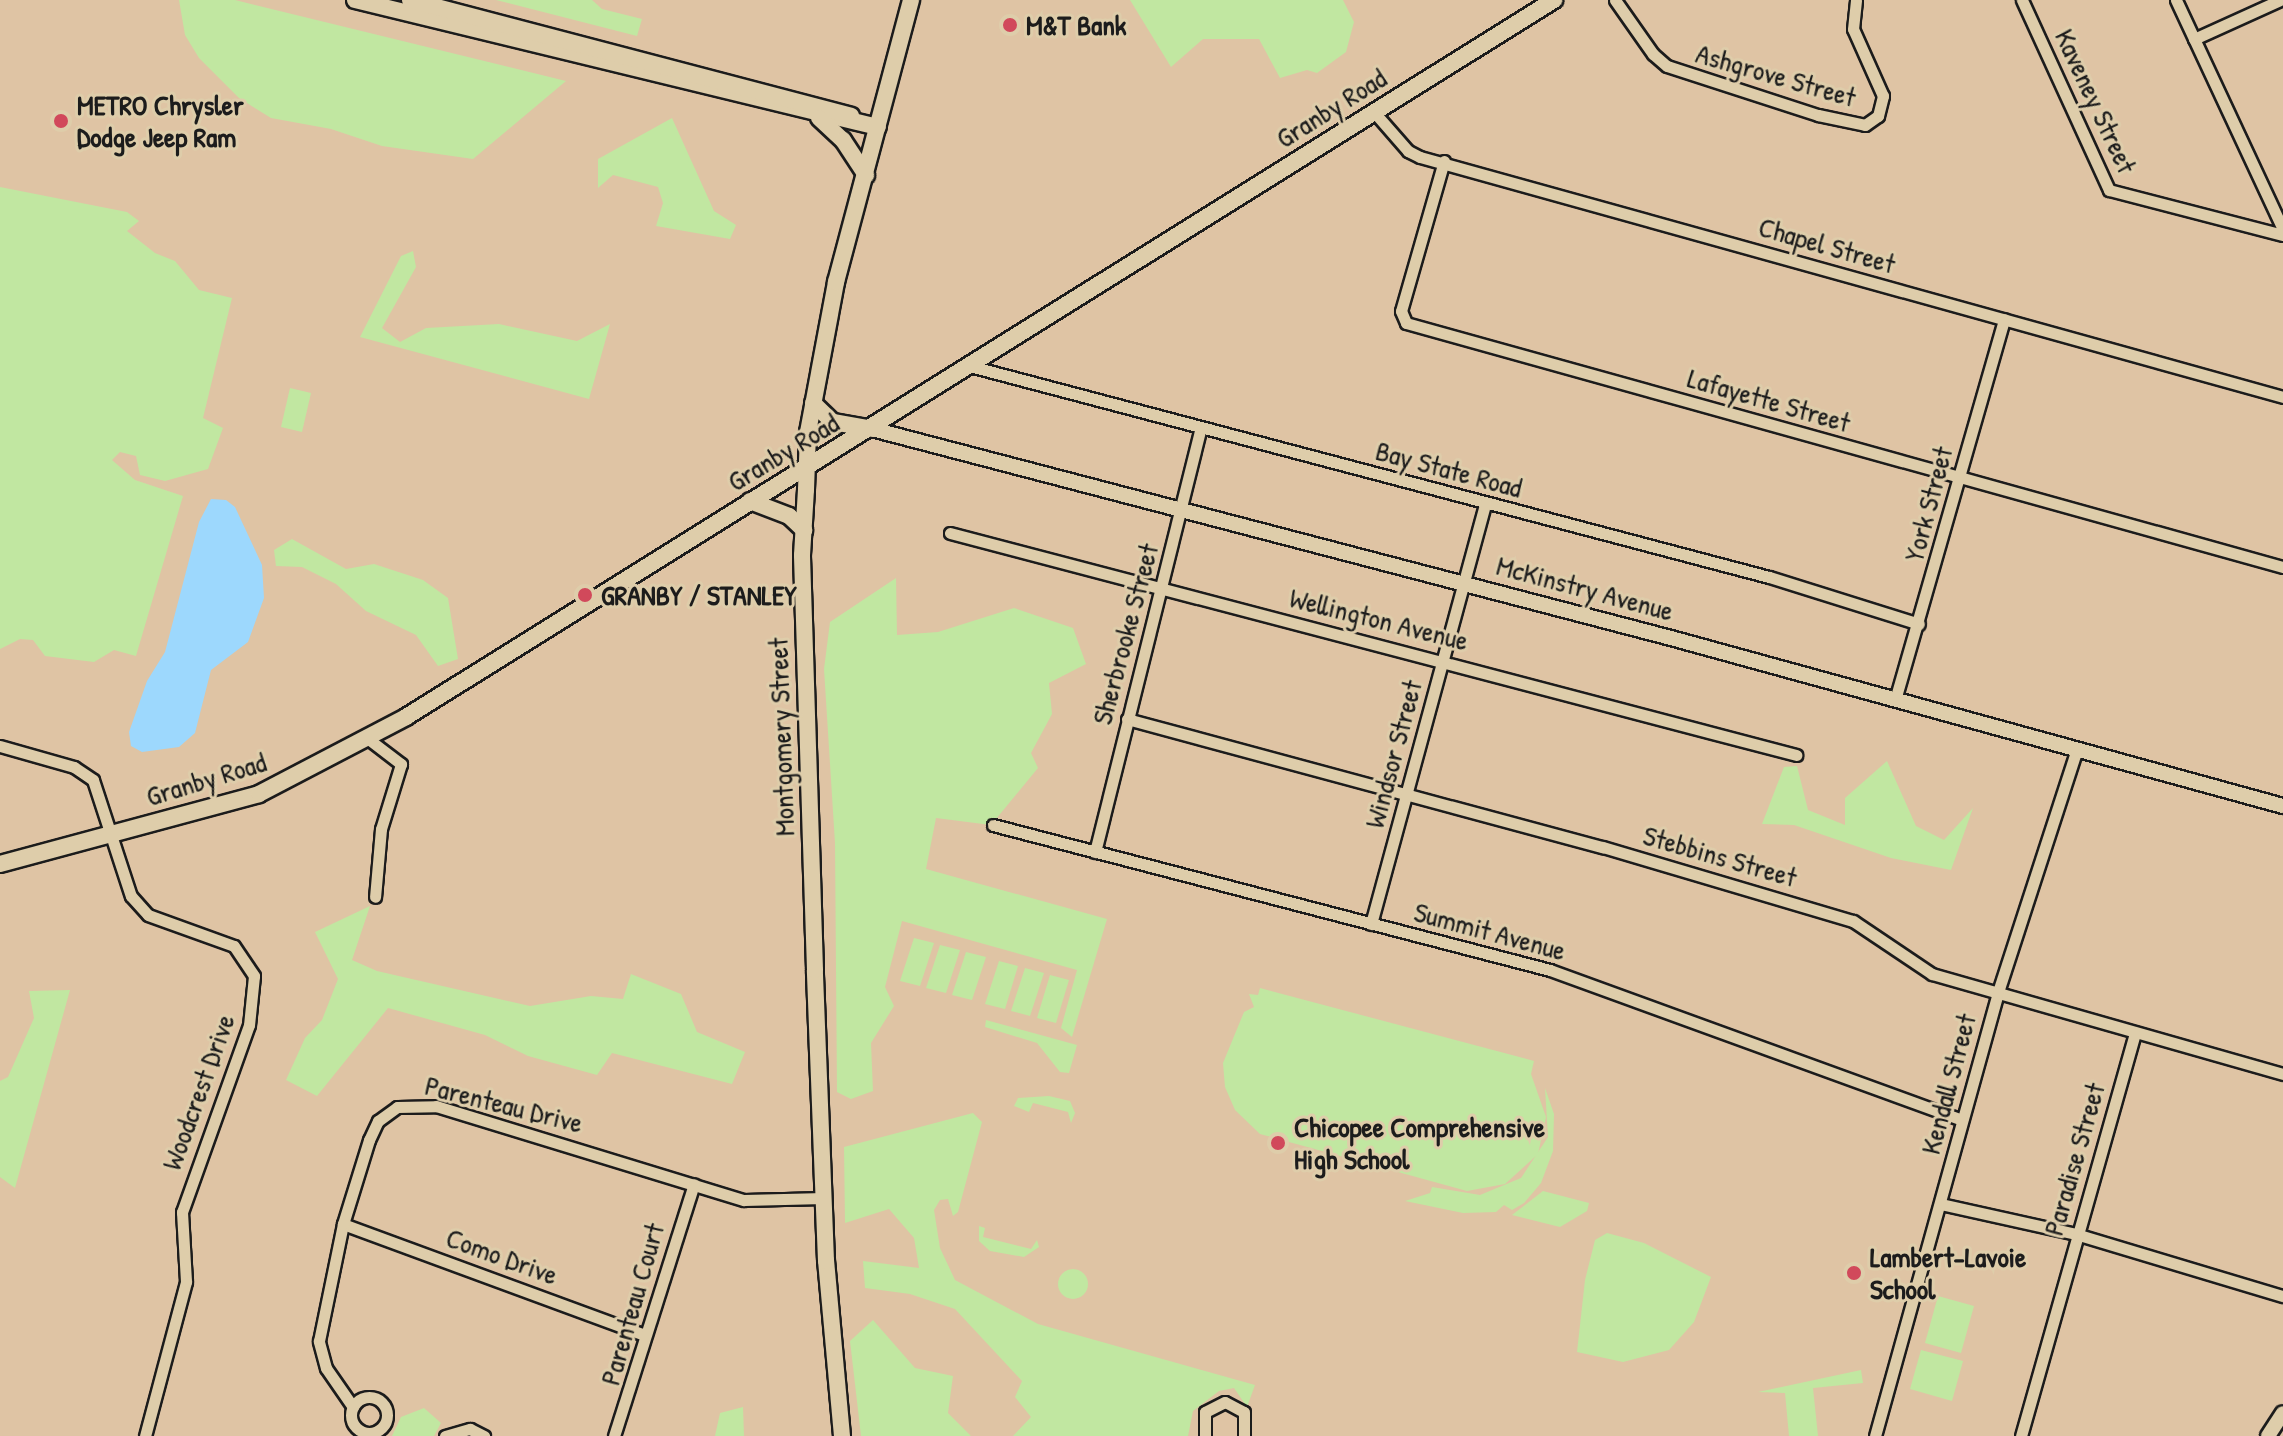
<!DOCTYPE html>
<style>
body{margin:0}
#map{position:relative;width:2283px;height:1436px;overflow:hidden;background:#dfc4a4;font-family:"Patrick Hand",sans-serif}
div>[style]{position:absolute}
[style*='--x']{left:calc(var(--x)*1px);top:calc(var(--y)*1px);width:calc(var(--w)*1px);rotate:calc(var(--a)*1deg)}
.green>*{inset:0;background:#c1e7a1}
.round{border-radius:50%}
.water>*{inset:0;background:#9dd8fd}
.roads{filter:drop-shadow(2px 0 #1c1c1c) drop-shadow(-2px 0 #1c1c1c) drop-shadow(0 2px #1c1c1c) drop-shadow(0 -2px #1c1c1c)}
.minor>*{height:11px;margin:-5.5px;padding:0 5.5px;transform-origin:5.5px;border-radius:5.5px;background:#decdaa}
.minor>.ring{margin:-5.5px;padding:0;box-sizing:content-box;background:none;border:11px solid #decdaa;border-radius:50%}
.tertiary>*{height:14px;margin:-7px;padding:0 7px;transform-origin:7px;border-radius:7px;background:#decdaa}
.secondary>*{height:16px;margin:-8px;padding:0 8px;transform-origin:8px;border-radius:8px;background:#decdaa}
.dots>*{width:22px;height:22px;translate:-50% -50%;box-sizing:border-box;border:4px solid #decdaa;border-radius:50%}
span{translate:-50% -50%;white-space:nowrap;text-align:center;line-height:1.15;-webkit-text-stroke:6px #decdaa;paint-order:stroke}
.poi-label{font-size:28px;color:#1c1c1c;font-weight:700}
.left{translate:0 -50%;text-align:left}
.street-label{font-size:28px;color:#1c1c1c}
</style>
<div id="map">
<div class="green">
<div style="clip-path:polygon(179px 0,235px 0,566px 81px,473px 159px,382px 146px,331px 129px,271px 118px,239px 98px,199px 58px,185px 35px)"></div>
<div style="clip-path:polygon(496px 0,592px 0,602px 9px,642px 19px,637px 36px)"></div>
<div style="clip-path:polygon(1130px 0,1343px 0,1354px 22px,1346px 52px,1317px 73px,1307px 70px,1280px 78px,1259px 39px,1203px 39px,1171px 67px)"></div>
<div style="clip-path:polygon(672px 118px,714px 211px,736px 225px,730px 239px,656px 226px,663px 203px,658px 187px,613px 175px,598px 188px,598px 159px)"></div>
<div style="clip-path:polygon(0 187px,127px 212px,139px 221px,127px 231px,155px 253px,175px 261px,199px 290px,232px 298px,203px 418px,223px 428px,208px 469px,165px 481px,140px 475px,136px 456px,120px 452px,112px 460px,135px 480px,183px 496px,136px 656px,114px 650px,94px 662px,45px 656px,33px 640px,20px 639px,0 649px)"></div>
<div style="clip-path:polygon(413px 251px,416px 267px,382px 328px,400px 342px,426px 328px,499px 324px,577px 341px,610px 324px,589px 399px,360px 337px,401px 256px)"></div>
<div style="clip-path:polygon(290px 388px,311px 393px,302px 432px,281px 427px)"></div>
<div style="clip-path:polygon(292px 539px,346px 569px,374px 564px,423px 580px,448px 598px,458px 659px,438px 666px,416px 635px,366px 611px,336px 584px,302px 567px,276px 566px,274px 550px)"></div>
<div style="clip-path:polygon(896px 578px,897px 635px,938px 632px,1014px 608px,1073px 628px,1086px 664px,1049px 683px,1052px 714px,1031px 753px,1038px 768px,991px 825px,936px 818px,926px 869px,1107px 919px,1072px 1037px,1061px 1028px,1077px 970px,902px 921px,885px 987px,894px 1006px,871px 1043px,873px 1091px,851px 1099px,837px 1092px,835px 843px,824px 669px,830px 622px)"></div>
<div style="clip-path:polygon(1887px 761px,1916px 826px,1944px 840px,1973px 808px,1951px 870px,1891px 858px,1794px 825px,1762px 824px,1784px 767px,1797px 766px,1808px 810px,1845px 825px,1845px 798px)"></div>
<div style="clip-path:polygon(370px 906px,352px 960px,377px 971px,530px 1006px,591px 996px,623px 999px,631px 974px,681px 994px,697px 1032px,745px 1052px,732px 1084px,612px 1053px,597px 1075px,528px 1056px,485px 1035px,388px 1008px,317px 1096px,286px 1080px,305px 1038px,322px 1020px,338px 979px,315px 932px)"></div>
<div style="clip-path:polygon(914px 938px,934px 943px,920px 986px,900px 981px)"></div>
<div style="clip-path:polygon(940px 945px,960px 950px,946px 993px,926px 988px)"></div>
<div style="clip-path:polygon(966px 952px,986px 957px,972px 1000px,952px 995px)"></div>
<div style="clip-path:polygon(999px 961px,1018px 966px,1005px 1009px,985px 1004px)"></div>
<div style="clip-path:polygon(1025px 968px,1044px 973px,1030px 1016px,1011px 1011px)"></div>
<div style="clip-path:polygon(1050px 975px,1069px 980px,1056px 1023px,1037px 1018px)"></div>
<div style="clip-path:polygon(1260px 988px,1534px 1061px,1531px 1074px,1546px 1117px,1538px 1154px,1505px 1184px,1467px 1191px,1260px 1134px,1235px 1110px,1225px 1087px,1223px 1063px,1244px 1012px,1254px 1007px,1249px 994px,1258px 995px)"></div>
<div style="clip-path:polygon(70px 990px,15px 1188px,0 1177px,0 1081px,8px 1077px,34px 1018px,29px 991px)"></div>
<div style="clip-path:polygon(986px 1020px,1077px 1045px,1069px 1073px,1060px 1072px,1037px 1043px,985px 1027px)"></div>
<div style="clip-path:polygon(1545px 1088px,1554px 1114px,1553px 1151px,1541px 1183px,1524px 1203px,1512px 1210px,1504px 1205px,1496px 1212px,1463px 1213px,1405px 1201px,1430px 1193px,1432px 1187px,1480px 1195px,1521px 1178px,1548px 1137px)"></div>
<div style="clip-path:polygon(1049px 1096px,1070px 1101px,1075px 1113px,1071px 1123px,1068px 1112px,1033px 1103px,1029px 1112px,1014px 1106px,1018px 1098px)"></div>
<div style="clip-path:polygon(973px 1113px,982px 1122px,958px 1212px,953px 1216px,948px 1199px,940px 1200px,934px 1210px,940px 1248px,955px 1280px,1038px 1324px,1255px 1385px,1247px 1407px,1234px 1388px,1219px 1391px,1193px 1411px,1188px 1436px,1013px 1436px,1031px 1417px,1015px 1397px,1022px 1381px,955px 1309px,910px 1294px,865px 1288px,863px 1261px,919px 1268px,914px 1238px,889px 1209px,845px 1223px,844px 1147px)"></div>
<div style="clip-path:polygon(1543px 1191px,1589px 1203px,1587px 1211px,1560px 1227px,1512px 1215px)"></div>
<div style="clip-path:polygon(979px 1226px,985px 1228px,983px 1237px,1031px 1249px,1037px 1240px,1039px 1247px,1024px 1257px,990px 1251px,979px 1241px)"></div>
<div style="clip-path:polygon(1607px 1233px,1644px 1243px,1711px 1277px,1694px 1322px,1669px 1350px,1623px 1362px,1577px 1352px,1585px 1280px,1595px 1240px)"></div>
<div class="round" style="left:1058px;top:1269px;width:30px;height:30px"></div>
<div style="clip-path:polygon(1938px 1296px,1974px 1306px,1961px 1353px,1925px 1343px)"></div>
<div style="clip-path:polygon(873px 1320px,915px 1368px,953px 1376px,948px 1413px,971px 1436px,861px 1436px,850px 1341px)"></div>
<div style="clip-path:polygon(1921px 1350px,1963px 1361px,1952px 1401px,1910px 1389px)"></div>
<div style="clip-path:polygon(1861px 1370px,1863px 1383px,1813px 1388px,1818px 1436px,1789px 1436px,1785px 1393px,1758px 1392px)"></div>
<div style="clip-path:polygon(743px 1407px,744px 1436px,715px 1436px,720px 1413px)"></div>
<div style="clip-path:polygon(424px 1408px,441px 1423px,434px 1436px,392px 1436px,401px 1417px)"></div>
</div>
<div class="water">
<div style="clip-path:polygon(211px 499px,226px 500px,235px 507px,262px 565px,264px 598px,248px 642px,211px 670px,195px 733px,179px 747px,142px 752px,131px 746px,129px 732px,147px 681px,165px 652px,199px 522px)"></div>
</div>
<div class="roads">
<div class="minor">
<div style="--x:1615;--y:0;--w:66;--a:54.9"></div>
<div style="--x:1653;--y:54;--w:18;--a:41"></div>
<div style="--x:1667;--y:66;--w:159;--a:18"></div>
<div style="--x:1818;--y:115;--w:48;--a:12"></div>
<div style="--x:1865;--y:125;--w:16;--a:-35"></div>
<div style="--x:1878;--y:116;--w:21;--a:-76"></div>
<div style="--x:1883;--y:96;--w:73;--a:-114.1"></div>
<div style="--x:1853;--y:29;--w:29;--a:-84"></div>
<div style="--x:2022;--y:0;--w:209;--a:65.4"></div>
<div style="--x:2109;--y:190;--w:180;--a:14.5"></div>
<div style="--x:2176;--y:0;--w:253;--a:65"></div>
<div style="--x:2194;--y:39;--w:94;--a:-24.4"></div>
<div style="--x:1374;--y:112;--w:52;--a:48.9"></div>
<div style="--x:1408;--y:151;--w:13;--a:27"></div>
<div style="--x:1420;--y:157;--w:896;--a:15.54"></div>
<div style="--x:1444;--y:161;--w:156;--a:106"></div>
<div style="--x:1401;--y:311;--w:13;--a:67"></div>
<div style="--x:1406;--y:323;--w:910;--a:15.55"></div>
<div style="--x:966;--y:365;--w:831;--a:14.79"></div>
<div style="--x:1769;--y:577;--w:157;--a:17.4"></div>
<div style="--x:950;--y:533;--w:875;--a:14.7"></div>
<div style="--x:1895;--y:700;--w:396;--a:-74"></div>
<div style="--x:1127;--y:719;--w:493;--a:15.1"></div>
<div style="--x:1603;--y:847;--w:261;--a:16.5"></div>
<div style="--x:1853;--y:921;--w:95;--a:33.9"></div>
<div style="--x:1932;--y:974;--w:365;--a:15.9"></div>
<div style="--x:367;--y:738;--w:43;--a:37.4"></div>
<div style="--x:401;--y:764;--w:68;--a:107.1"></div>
<div style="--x:381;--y:829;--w:68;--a:95"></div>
<div style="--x:0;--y:746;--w:77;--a:15.8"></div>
<div style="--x:74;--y:767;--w:23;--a:34"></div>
<div style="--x:93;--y:780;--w:122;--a:71.9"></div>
<div style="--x:131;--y:896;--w:25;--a:48"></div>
<div style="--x:148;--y:915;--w:91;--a:19.8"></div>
<div style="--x:234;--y:946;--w:36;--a:56"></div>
<div style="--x:254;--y:976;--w:49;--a:95.8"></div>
<div style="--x:249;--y:1025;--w:199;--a:109.7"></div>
<div style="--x:182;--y:1212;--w:70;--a:86.7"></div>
<div style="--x:186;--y:1282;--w:159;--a:104.9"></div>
<div style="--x:993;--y:825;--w:576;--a:14.59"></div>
<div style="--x:1550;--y:970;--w:438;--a:20"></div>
<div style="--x:1095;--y:852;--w:437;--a:-76"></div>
<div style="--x:1371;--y:924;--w:436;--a:-74.8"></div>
<div style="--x:1941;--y:1204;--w:138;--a:12.5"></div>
<div style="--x:2076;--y:1234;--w:216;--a:16.7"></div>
<div style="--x:343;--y:1224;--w:321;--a:20.2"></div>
<div class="ring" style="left:351px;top:1397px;width:25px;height:25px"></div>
<div style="--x:353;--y:1407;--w:47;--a:-124.7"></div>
<div style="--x:326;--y:1368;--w:28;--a:-105"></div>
<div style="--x:319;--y:1341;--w:119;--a:-78.4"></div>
<div style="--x:343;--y:1224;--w:88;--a:-72.8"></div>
<div style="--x:369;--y:1140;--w:21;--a:-65"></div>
<div style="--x:378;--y:1121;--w:24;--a:-36"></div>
<div style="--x:397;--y:1107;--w:39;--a:-1"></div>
<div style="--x:436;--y:1106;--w:322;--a:17"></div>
<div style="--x:744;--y:1200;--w:80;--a:-1.4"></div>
<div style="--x:445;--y:1436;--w:26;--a:-16"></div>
<div style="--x:470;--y:1429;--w:16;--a:27"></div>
<div style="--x:614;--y:1436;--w:264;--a:-72.4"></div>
<div style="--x:1205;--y:1436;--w:24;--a:-90"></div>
<div style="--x:1205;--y:1412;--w:22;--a:-27"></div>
<div style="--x:1225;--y:1402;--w:21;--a:28"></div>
<div style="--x:1244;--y:1412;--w:24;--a:90"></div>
<div style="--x:1875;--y:1436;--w:458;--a:-74.5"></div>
<div style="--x:1997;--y:995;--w:259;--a:-72"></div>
<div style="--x:2021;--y:1436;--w:418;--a:-74.2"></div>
</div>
<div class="tertiary">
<div style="--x:872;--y:429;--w:826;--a:14.66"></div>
<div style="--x:1671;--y:638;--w:635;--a:15.35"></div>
<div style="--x:2268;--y:1436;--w:27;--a:-57"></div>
</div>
<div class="secondary">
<div style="--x:355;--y:0;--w:538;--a:13.65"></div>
<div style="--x:410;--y:0;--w:456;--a:14.7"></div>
<div style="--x:819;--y:118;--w:33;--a:43"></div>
<div style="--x:843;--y:140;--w:42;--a:56.7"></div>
<div style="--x:813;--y:403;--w:28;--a:44"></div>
<div style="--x:833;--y:422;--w:40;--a:10"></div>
<div style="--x:750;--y:501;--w:42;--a:21"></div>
<div style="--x:789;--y:516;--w:21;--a:43"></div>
<div style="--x:0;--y:864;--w:268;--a:-15.1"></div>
<div style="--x:259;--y:794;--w:166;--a:-27.6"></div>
<div style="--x:406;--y:717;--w:1354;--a:-31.99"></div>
<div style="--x:842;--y:1436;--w:176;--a:-95.2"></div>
<div style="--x:826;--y:1261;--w:291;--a:-92.2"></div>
<div style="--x:815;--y:970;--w:415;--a:-91.8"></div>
<div style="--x:802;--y:555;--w:65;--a:-86.5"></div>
<div style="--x:806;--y:490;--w:58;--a:-88"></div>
<div style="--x:808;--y:432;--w:153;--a:-79.4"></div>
<div style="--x:836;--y:282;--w:292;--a:-75.1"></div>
</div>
</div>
<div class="dots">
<div style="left:1010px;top:25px;background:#d1495b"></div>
<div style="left:61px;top:121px;background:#d1495b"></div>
<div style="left:585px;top:595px;background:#d1495b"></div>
<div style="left:1278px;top:1143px;background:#d1495b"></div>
<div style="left:1854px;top:1273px;background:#d1495b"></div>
</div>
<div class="poi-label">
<span class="left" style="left:1026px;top:25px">M&amp;T Bank</span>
<span class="left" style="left:77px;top:121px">METRO Chrysler<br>Dodge Jeep Ram</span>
<span class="left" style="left:601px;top:595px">GRANBY / STANLEY</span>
<span class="left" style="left:1294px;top:1143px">Chicopee Comprehensive<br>High School</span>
<span class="left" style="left:1870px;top:1273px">Lambert-Lavoie<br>School</span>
</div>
<div class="street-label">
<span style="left:1776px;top:75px;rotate:16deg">Ashgrove Street</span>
<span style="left:2096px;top:101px;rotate:65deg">Kaveney Street</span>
<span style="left:1331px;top:108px;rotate:-32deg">Granby Road</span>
<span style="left:1827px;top:245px;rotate:16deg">Chapel Street</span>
<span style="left:1769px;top:400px;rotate:16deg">Lafayette Street</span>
<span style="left:783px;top:452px;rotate:-31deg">Granby Road</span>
<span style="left:1449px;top:469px;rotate:15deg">Bay State Road</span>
<span style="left:1928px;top:504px;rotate:-75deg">York Street</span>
<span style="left:1585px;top:588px;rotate:15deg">McKinstry Avenue</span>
<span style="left:1379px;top:619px;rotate:14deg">Wellington Avenue</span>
<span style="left:1125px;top:634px;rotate:-75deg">Sherbrooke Street</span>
<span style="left:781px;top:737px;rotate:-92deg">Montgomery Street</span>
<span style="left:1393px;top:754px;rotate:-75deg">Windsor Street</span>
<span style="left:206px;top:779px;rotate:-17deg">Granby Road</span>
<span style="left:1720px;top:856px;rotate:16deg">Stebbins Street</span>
<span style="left:1490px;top:931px;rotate:15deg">Summit Avenue</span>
<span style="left:1948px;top:1084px;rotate:-75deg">Kendall Street</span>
<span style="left:198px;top:1092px;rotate:-70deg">Woodcrest Drive</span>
<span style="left:504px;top:1104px;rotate:14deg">Parenteau Drive</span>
<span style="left:2074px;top:1159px;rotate:-74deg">Paradise Street</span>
<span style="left:502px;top:1256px;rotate:20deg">Como Drive</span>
<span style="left:632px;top:1304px;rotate:-74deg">Parenteau Court</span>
</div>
</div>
